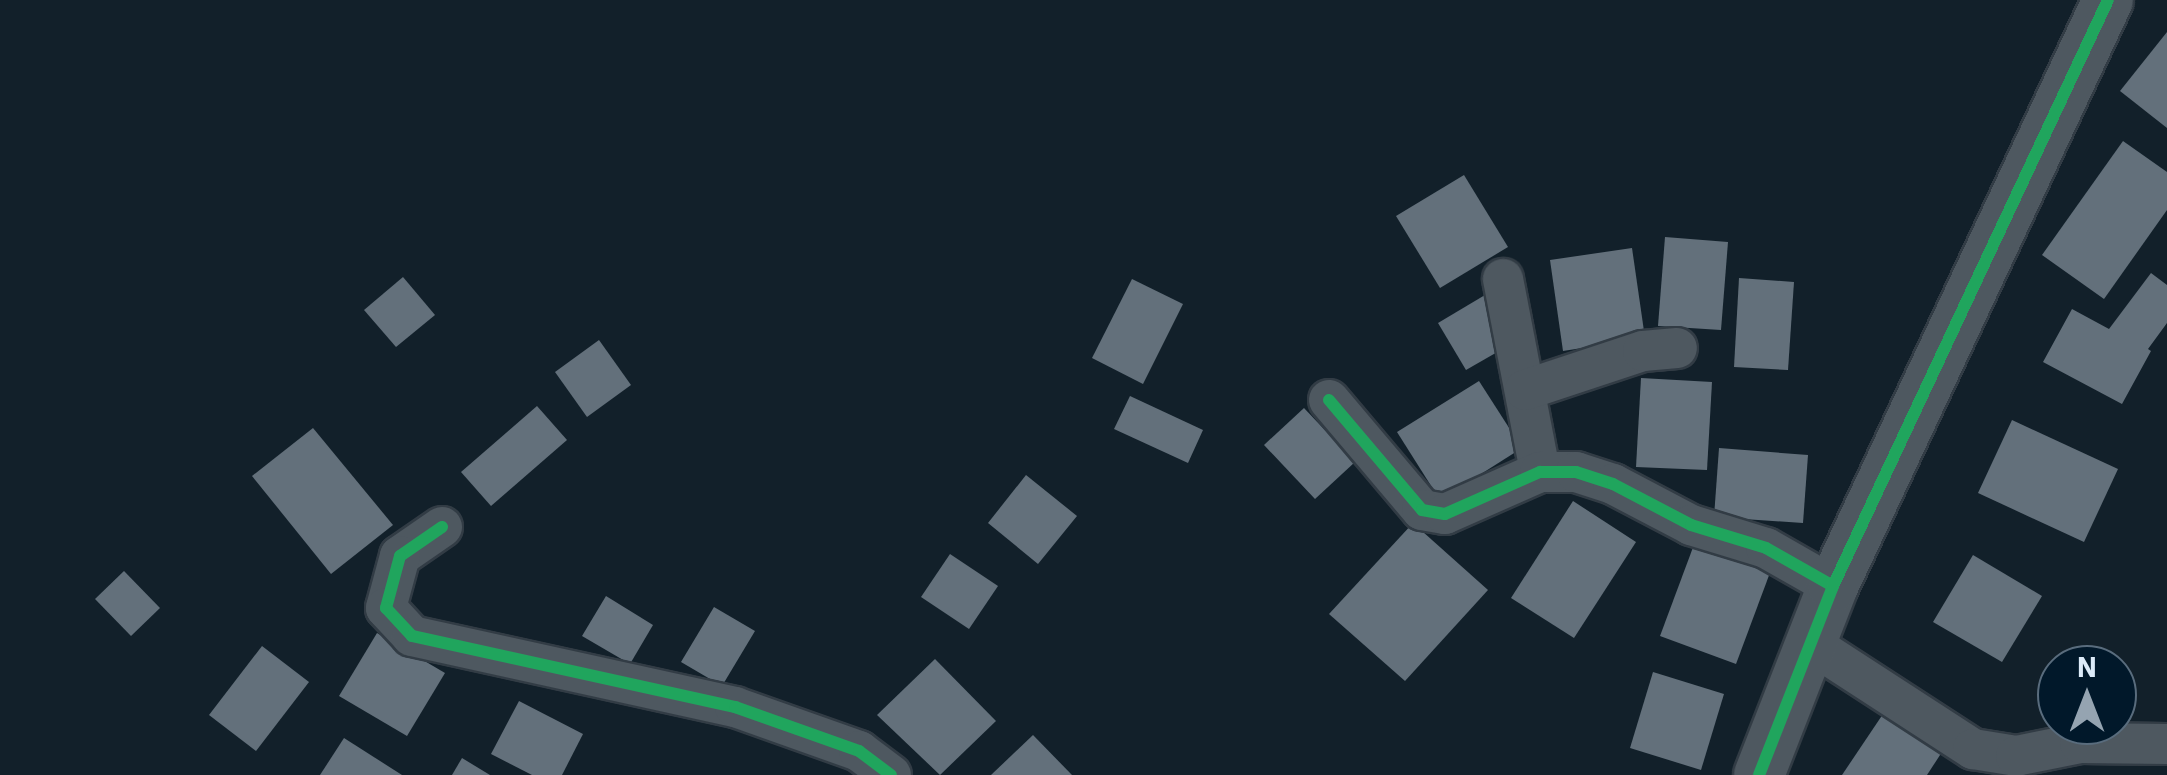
<!DOCTYPE html>
<style>
body{margin:0}
#map{position:relative;width:2167px;height:775px;overflow:hidden;background:#12202a;font-family:"IBM Plex Sans",sans-serif}
div>[style]{position:absolute}
[style*='--x']{left:calc(var(--x)*1px);top:calc(var(--y)*1px);width:calc(var(--w)*1px);rotate:calc(var(--a)*1deg)}
.building>*{inset:0;background:#63707b}
.roads{filter:drop-shadow(2px 0 #323c45) drop-shadow(-2px 0 #323c45) drop-shadow(0 2px #323c45) drop-shadow(0 -2px #323c45)}
.minor>*{height:40px;margin:-20px;padding:0 20px;transform-origin:20px;border-radius:20px;background:#4e5860}
.tertiary>*{height:50px;margin:-25px;padding:0 25px;transform-origin:25px;border-radius:25px;background:#4e5860}
.cycleway>*{height:12px;margin:-6px;padding:0 6px;transform-origin:6px;border-radius:6px;background:#20a55d}
span{translate:-50% -50%;white-space:nowrap;text-align:center;line-height:1.15;-webkit-text-stroke:10px #01182a;paint-order:stroke}
.north{position:absolute;left:2037px;top:645px;width:100px;height:100px;box-sizing:border-box;background:#01182a;border:2px solid #596c7d;border-radius:50%;rotate:0deg;font-size:28px;font-weight:700;line-height:40px;text-align:center;color:#dcebf9}
.north::after{content:'';display:block;margin:auto;width:35px;height:45px;background:#95a4b1;clip-path:polygon(50% 0,100% 100%,50% 72%,0 100%)}
</style>
<div id="map">
<div class="building">
<div style="clip-path:polygon(2167px 32px,2167px 128px,2120px 91px)"></div>
<div style="clip-path:polygon(2123px 141px,2167px 172px,2167px 210px,2104px 299px,2042px 255px)"></div>
<div style="clip-path:polygon(1464px 175px,1508px 247px,1440px 288px,1396px 216px)"></div>
<div style="clip-path:polygon(1665px 237px,1728px 242px,1721px 330px,1658px 326px)"></div>
<div style="clip-path:polygon(1632px 248px,1645px 338px,1563px 351px,1550px 260px)"></div>
<div style="clip-path:polygon(2151px 273px,2167px 285px,2167px 323px,2148px 349px,2151px 351px,2122px 404px,2043px 362px,2072px 309px,2109px 329px)"></div>
<div style="clip-path:polygon(403px 277px,435px 315px,396px 347px,364px 310px)"></div>
<div style="clip-path:polygon(1739px 278px,1794px 282px,1788px 370px,1734px 367px)"></div>
<div style="clip-path:polygon(1132px 279px,1183px 304px,1143px 384px,1092px 358px)"></div>
<div style="clip-path:polygon(1485px 295px,1513px 343px,1466px 370px,1438px 323px)"></div>
<div style="clip-path:polygon(599px 340px,631px 385px,587px 417px,555px 372px)"></div>
<div style="clip-path:polygon(1641px 378px,1712px 382px,1707px 470px,1636px 467px)"></div>
<div style="clip-path:polygon(1479px 381px,1522px 448px,1440px 500px,1397px 432px)"></div>
<div style="clip-path:polygon(1130px 396px,1203px 430px,1188px 463px,1114px 429px)"></div>
<div style="clip-path:polygon(537px 406px,567px 440px,491px 506px,461px 472px)"></div>
<div style="clip-path:polygon(1304px 408px,1355px 462px,1315px 499px,1264px 445px)"></div>
<div style="clip-path:polygon(2012px 420px,2118px 469px,2084px 542px,1978px 493px)"></div>
<div style="clip-path:polygon(313px 428px,393px 525px,331px 574px,252px 476px)"></div>
<div style="clip-path:polygon(1719px 448px,1808px 455px,1803px 523px,1714px 517px)"></div>
<div style="clip-path:polygon(1026px 475px,1077px 516px,1038px 564px,988px 523px)"></div>
<div style="clip-path:polygon(1573px 501px,1636px 542px,1574px 638px,1511px 598px)"></div>
<div style="clip-path:polygon(1413px 523px,1488px 590px,1405px 681px,1329px 614px)"></div>
<div style="clip-path:polygon(1695px 542px,1771px 570px,1736px 664px,1660px 636px)"></div>
<div style="clip-path:polygon(950px 554px,998px 586px,969px 629px,921px 597px)"></div>
<div style="clip-path:polygon(1973px 555px,2042px 596px,2002px 662px,1933px 622px)"></div>
<div style="clip-path:polygon(124px 571px,160px 608px,131px 636px,95px 599px)"></div>
<div style="clip-path:polygon(606px 596px,653px 625px,630px 664px,582px 636px)"></div>
<div style="clip-path:polygon(714px 607px,755px 631px,722px 686px,681px 662px)"></div>
<div style="clip-path:polygon(377px 633px,445px 673px,407px 736px,339px 696px)"></div>
<div style="clip-path:polygon(262px 646px,309px 682px,256px 751px,209px 715px)"></div>
<div style="clip-path:polygon(935px 659px,996px 721px,940px 775px,877px 715px)"></div>
<div style="clip-path:polygon(1653px 672px,1724px 694px,1701px 770px,1630px 748px)"></div>
<div style="clip-path:polygon(519px 701px,583px 734px,562px 775px,532px 775px,491px 754px)"></div>
<div style="clip-path:polygon(1883px 714px,1942px 752px,1927px 775px,1842px 775px)"></div>
<div style="clip-path:polygon(1033px 735px,1072px 775px,991px 775px)"></div>
<div style="clip-path:polygon(344px 738px,402px 775px,320px 775px)"></div>
<div style="clip-path:polygon(462px 758px,490px 775px,452px 775px)"></div>
</div>
<div class="roads">
<div class="minor">
<div style="--x:1503;--y:279;--w:197;--a:79.1"></div>
<div style="--x:1525;--y:390;--w:124;--a:-18.3"></div>
<div style="--x:1643;--y:351;--w:34;--a:-5"></div>
<div style="--x:1329;--y:400;--w:144;--a:49.8"></div>
<div style="--x:1422;--y:510;--w:23;--a:10"></div>
<div style="--x:1445;--y:514;--w:104;--a:-23.9"></div>
<div style="--x:1540;--y:472;--w:36;--a:0"></div>
<div style="--x:1576;--y:472;--w:39;--a:18"></div>
<div style="--x:1613;--y:484;--w:88;--a:27.7"></div>
<div style="--x:1691;--y:525;--w:78;--a:17"></div>
<div style="--x:1766;--y:548;--w:77;--a:29.6"></div>
<div style="--x:442;--y:527;--w:51;--a:145.4"></div>
<div style="--x:400;--y:556;--w:54;--a:105.1"></div>
<div style="--x:386;--y:608;--w:38;--a:47"></div>
<div style="--x:412;--y:636;--w:331;--a:12.4"></div>
<div style="--x:735;--y:707;--w:132;--a:19.5"></div>
<div style="--x:859;--y:751;--w:40;--a:37"></div>
<div style="--x:1808;--y:642;--w:197;--a:33"></div>
<div style="--x:1973;--y:749;--w:44;--a:9.2"></div>
<div style="--x:2016;--y:756;--w:65;--a:-11.5"></div>
<div style="--x:2080;--y:743;--w:87;--a:0.7"></div>
</div>
<div class="tertiary">
<div style="--x:1759;--y:775;--w:203;--a:-68.6"></div>
<div style="--x:1833;--y:586;--w:647;--a:-64.86"></div>
</div>
</div>
<div class="cycleway">
<div style="--x:1329;--y:400;--w:144;--a:49.8"></div>
<div style="--x:1422;--y:510;--w:23;--a:10"></div>
<div style="--x:1445;--y:514;--w:104;--a:-23.9"></div>
<div style="--x:1540;--y:472;--w:36;--a:0"></div>
<div style="--x:1576;--y:472;--w:39;--a:18"></div>
<div style="--x:1613;--y:484;--w:88;--a:27.7"></div>
<div style="--x:1691;--y:525;--w:78;--a:17"></div>
<div style="--x:1766;--y:548;--w:77;--a:29.6"></div>
<div style="--x:442;--y:527;--w:51;--a:145.4"></div>
<div style="--x:400;--y:556;--w:54;--a:105.1"></div>
<div style="--x:386;--y:608;--w:38;--a:47"></div>
<div style="--x:412;--y:636;--w:331;--a:12.4"></div>
<div style="--x:735;--y:707;--w:132;--a:19.5"></div>
<div style="--x:859;--y:751;--w:40;--a:37"></div>
<div style="--x:1759;--y:775;--w:203;--a:-68.6"></div>
<div style="--x:1833;--y:586;--w:647;--a:-64.86"></div>
</div>
<div class="north">N</div>
</div>
